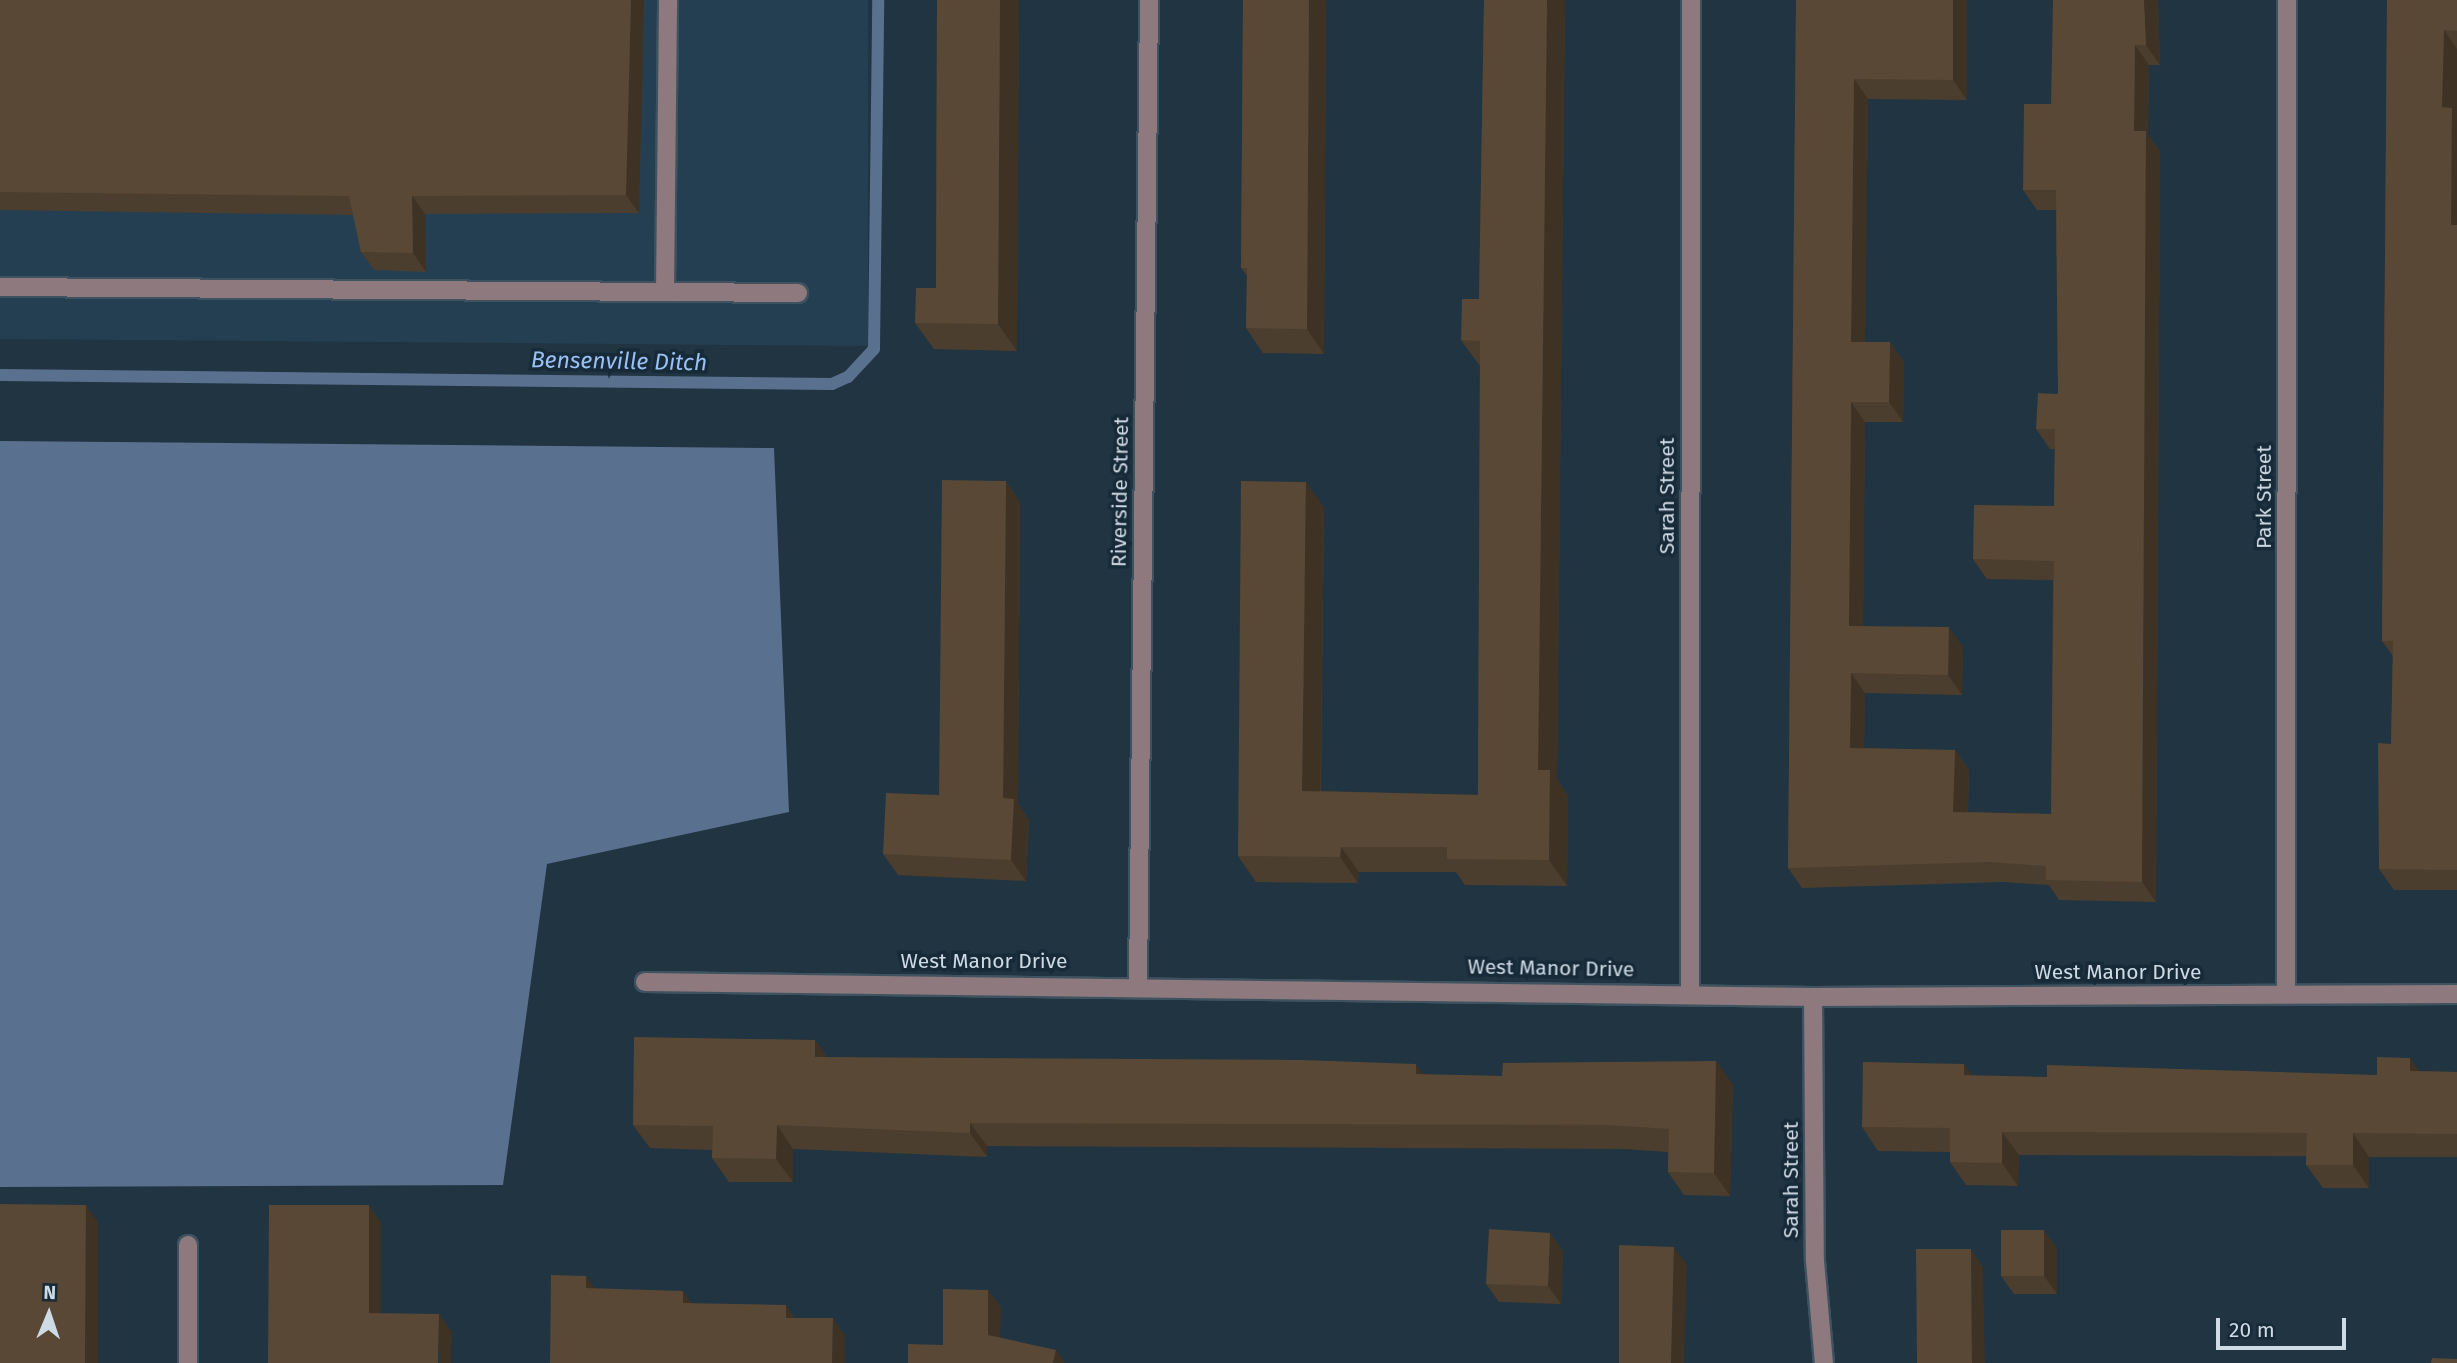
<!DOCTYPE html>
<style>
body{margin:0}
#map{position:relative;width:2457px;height:1363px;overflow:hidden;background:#203442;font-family:"Fira Sans",sans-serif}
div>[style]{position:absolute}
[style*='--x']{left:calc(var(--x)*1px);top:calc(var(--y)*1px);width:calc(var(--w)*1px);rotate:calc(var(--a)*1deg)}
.built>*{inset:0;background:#243f52}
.water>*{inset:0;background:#5a708f}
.stream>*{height:12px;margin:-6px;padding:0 6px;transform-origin:6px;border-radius:6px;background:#5a708f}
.roads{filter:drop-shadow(2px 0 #3f525f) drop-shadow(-2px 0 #3f525f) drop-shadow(0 2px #3f525f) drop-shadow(0 -2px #3f525f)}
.minor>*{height:18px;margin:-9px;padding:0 9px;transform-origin:9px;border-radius:9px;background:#8d797e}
.wall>*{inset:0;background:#4c3e2e}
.shaded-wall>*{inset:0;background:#3e3225}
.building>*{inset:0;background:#584835}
span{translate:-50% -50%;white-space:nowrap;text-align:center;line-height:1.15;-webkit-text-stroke:7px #162a38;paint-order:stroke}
.street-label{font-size:21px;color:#cedae4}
.water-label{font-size:23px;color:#9bc0f5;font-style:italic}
.north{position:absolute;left:14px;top:1279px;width:70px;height:70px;-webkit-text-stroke:5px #162a38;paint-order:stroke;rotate:2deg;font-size:19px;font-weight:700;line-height:28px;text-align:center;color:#cedae4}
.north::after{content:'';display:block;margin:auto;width:24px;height:32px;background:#cedae4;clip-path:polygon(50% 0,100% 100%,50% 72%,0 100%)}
.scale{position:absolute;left:2216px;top:1318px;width:130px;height:32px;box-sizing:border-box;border:4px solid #cedae4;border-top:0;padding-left:9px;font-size:21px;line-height:24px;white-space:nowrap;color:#cedae4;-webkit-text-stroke:5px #162a38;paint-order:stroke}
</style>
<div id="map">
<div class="built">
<div style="clip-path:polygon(0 0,868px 0,868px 346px,0 339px)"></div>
</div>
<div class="water">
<div style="clip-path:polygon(0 441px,774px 448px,789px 812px,547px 864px,503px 1185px,0 1187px)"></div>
</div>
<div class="stream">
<div style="--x:0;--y:375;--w:832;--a:0.62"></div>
<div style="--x:832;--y:384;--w:17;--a:-24"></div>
<div style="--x:848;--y:377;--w:38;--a:-47"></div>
<div style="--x:874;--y:349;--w:349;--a:-89.3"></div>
</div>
<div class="roads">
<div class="minor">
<div style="--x:0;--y:287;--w:798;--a:0.43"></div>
<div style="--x:665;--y:292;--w:292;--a:-89.4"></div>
<div style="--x:645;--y:982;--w:1168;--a:0.74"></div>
<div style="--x:1813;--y:997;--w:644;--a:-0.27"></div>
<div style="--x:1138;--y:985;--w:985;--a:-89.36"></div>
<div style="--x:1690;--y:993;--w:993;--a:-89.94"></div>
<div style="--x:2286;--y:993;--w:993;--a:-89.94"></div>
<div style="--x:1813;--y:997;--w:264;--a:89.6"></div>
<div style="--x:1815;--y:1261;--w:102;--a:85"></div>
<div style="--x:188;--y:1245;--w:118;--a:90"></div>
</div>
</div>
<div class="wall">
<div style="clip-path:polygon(0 0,644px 0,639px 213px,425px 214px,426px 272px,374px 270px,361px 252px,353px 215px,0 210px)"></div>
<div style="clip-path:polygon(937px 0,1019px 0,1017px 351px,934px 349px,915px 323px,936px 288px)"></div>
<div style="clip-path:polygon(1243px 0,1326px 0,1324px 354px,1263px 353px,1246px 328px,1247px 276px,1241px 268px)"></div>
<div style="clip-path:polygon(1484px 0,1565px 0,1557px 779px,1568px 796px,1567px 886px,1465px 885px,1456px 872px,1359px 872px,1358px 883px,1256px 882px,1238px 856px,1324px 507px,1321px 791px,1478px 795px,1480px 366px,1461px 340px,1479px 299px)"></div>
<div style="clip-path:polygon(1796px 0,1967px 0,1967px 100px,1868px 99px,1865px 342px,1890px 342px,1904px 362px,1903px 422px,1865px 422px,1863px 626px,1963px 647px,1962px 695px,1865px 693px,1864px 748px,1955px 750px,1969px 770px,1968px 812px,2051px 814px,2053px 580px,1987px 579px,1973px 559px,2054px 506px,2055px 449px,2050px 449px,2036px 429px,2058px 394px,2056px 210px,2037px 210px,2023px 190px,2051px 104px,2158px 0,2160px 65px,2149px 65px,2148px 135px,2160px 151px,2156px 902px,2059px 900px,2049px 885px,2003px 882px,1802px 888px,1788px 868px)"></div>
<div style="clip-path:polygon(2387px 0,2457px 0,2457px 890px,2394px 890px,2379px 869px,2391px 744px,2393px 656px,2382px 641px)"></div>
<div style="clip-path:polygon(1006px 481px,1020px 502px,1018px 804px,1029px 820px,1026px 881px,898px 875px,883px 854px,939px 795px)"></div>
<div style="clip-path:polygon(815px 1040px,827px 1057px,1423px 1075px,1502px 1076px,1716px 1061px,1733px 1085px,1730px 1196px,1684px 1195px,1668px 1172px,1668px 1152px,1624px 1149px,987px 1146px,987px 1157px,793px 1149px,793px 1182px,729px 1182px,712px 1158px,712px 1150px,650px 1148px,633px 1125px)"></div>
<div style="clip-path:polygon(2410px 1058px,2419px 1071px,2457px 1072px,2457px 1157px,2369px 1157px,2369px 1188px,2323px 1188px,2306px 1165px,2306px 1156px,2019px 1155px,2018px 1186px,1966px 1185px,1950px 1162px,1950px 1152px,1878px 1151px,1862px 1127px,1972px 1076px,2047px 1077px,2377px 1075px)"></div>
<div style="clip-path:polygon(1550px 1233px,1563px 1251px,1561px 1304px,1499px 1302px,1486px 1284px)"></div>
<div style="clip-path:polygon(2057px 1248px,2057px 1294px,2014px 1294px,2001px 1276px)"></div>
</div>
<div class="shaded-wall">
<div style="clip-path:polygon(631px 0,644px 0,639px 213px,626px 195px)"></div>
<div style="clip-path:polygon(1000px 0,1019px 0,1017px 351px,998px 324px)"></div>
<div style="clip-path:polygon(1309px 0,1326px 0,1324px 354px,1307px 329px)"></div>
<div style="clip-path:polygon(1547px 0,1565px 0,1557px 779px,1568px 796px,1567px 886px,1549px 860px,1538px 770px)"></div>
<div style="clip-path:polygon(1953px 0,1967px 0,1967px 100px,1953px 80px)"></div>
<div style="clip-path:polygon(2144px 0,2158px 0,2160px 65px,2146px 45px)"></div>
<div style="clip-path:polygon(2444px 30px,2457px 49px,2457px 234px,2451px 225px,2442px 107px)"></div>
<div style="clip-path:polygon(2135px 45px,2149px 65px,2148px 135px,2160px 151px,2156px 902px,2142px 882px,2134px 131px)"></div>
<div style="clip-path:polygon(1854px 79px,1868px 99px,1865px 362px,1851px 342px)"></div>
<div style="clip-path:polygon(412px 196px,425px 214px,426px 272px,413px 253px)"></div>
<div style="clip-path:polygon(1890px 342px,1904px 362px,1903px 422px,1889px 402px)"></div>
<div style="clip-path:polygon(1851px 402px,1865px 422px,1863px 645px,1849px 626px)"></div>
<div style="clip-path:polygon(1006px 481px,1020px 502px,1018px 804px,1029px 820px,1026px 881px,1011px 860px,1003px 798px)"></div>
<div style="clip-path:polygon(1306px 482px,1324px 507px,1320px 816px,1302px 791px)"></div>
<div style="clip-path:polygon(1949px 627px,1963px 647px,1962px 695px,1948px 675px)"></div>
<div style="clip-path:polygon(1851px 673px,1865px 693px,1864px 768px,1850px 748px)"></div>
<div style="clip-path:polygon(1955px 750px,1969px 770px,1967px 832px,1953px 812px)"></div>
<div style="clip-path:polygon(1341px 847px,1359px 872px,1358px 883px,1340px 857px)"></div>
<div style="clip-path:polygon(815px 1040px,832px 1064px,815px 1057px)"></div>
<div style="clip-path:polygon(2410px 1058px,2427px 1081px,2410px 1071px)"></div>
<div style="clip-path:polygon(1716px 1061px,1733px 1085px,1730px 1196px,1714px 1173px)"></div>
<div style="clip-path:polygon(1416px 1064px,1433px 1088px,1416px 1074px)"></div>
<div style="clip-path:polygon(1964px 1064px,1981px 1087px,1964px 1075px)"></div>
<div style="clip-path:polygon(970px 1123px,987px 1146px,987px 1157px,970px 1133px)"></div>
<div style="clip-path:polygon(777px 1125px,793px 1149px,793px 1182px,776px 1159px)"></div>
<div style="clip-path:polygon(2002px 1132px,2019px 1155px,2018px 1186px,2002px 1163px)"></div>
<div style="clip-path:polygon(2353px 1133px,2369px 1157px,2369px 1188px,2353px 1165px)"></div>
<div style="clip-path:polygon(86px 1205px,98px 1222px,98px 1363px,85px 1363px)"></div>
<div style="clip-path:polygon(369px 1205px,381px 1223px,381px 1331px,369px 1313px)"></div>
<div style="clip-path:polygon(2044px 1230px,2057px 1248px,2057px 1294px,2044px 1276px)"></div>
<div style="clip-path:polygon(1550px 1233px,1563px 1251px,1561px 1304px,1548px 1286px)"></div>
<div style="clip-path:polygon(1674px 1247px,1687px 1265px,1684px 1363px,1671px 1363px)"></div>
<div style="clip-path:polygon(1971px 1249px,1983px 1267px,1985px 1363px,1972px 1363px)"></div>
<div style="clip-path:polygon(586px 1276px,598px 1293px,586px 1288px)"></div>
<div style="clip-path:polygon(988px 1290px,1001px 1307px,1000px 1353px,988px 1335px)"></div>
<div style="clip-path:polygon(683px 1291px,696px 1309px,683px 1303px)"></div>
<div style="clip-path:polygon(786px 1305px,798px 1323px,786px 1318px)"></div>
<div style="clip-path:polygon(439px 1314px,452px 1332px,451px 1363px,439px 1363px)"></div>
<div style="clip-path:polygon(833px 1318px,845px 1336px,845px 1363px,832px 1363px)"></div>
<div style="clip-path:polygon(1056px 1350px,1065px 1363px,1053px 1363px)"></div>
</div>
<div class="building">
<div style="clip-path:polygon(0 0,631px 0,626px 195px,412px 196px,413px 253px,361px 252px,349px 196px,0 192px)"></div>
<div style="clip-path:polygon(937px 0,1000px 0,998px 324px,915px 323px,916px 288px,936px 288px)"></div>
<div style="clip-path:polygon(1243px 0,1309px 0,1307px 329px,1246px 328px,1247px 268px,1241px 268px)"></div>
<div style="clip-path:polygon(1484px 0,1547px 0,1538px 770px,1550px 770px,1549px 860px,1447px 859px,1447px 847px,1341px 847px,1340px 857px,1238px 856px,1241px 481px,1306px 482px,1302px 791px,1478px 795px,1480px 341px,1461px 340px,1462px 299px,1479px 299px)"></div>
<div style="clip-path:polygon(1796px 0,1953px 0,1953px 80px,1854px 79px,1851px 342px,1890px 342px,1889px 402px,1851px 402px,1849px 626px,1949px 627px,1948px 675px,1851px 673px,1850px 748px,1955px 750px,1953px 812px,2051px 814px,2054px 561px,1973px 559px,1974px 505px,2054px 506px,2055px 429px,2036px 429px,2038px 393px,2058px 394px,2056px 190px,2023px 190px,2024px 104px,2051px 104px,2053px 0,2144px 0,2146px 45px,2135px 45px,2134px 131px,2146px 131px,2142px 882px,2046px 880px,2046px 866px,1990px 862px,1788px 868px)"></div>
<div style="clip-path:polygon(2387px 0,2457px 0,2457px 31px,2444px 30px,2442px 107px,2452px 108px,2451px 225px,2457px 225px,2457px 870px,2379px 869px,2378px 743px,2391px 744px,2393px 641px,2382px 641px)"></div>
<div style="clip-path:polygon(942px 480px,1006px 481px,1003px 798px,1014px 799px,1011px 860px,883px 854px,886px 793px,939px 795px)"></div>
<div style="clip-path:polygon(634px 1037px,815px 1040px,815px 1057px,1302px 1060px,1416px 1064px,1416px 1074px,1502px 1076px,1503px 1063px,1716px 1061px,1714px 1173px,1668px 1172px,1669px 1129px,1608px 1125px,970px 1123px,970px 1133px,777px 1125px,776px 1159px,712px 1158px,713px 1126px,633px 1125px)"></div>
<div style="clip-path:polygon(2377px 1057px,2410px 1058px,2410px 1071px,2457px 1072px,2457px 1134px,2353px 1133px,2353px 1165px,2306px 1165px,2307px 1133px,2002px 1132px,2002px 1163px,1950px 1162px,1950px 1128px,1862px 1127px,1863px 1062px,1964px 1064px,1964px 1075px,2047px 1077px,2047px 1065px,2377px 1075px)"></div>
<div style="clip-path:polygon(0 1204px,86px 1205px,85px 1363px,0 1363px)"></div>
<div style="clip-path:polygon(269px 1205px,369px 1205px,369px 1313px,439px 1314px,438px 1363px,464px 1363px,268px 1363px)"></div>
<div style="clip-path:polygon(1489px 1229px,1550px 1233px,1548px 1286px,1486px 1284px)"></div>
<div style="clip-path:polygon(2001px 1230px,2044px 1230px,2044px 1276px,2001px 1276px)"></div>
<div style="clip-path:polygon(1619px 1245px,1674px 1247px,1671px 1363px,1619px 1363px)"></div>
<div style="clip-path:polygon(1916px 1249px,1971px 1249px,1972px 1363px,1917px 1363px)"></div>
<div style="clip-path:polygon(551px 1275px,586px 1276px,586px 1288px,683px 1291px,683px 1303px,786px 1305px,786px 1318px,833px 1318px,832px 1363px,550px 1363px)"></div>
<div style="clip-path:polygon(943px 1289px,988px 1290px,988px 1335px,1056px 1350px,1053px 1363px,908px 1363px,908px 1344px,943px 1345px)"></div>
<div style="clip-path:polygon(2432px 1358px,2457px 1359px,2457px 1363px,2431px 1363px)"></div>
</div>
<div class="street-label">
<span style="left:1120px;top:492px;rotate:-89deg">Riverside Street</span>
<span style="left:1667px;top:496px;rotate:-90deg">Sarah Street</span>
<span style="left:2264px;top:497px;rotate:-90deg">Park Street</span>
<span style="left:984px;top:961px">West Manor Drive</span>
<span style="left:1551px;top:968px;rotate:1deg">West Manor Drive</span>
<span style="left:2118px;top:972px">West Manor Drive</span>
<span style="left:1791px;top:1180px;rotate:-90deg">Sarah Street</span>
</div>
<div class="water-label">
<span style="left:619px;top:361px;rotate:1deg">Bensenville Ditch</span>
</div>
<div class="north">N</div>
<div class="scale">20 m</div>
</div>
